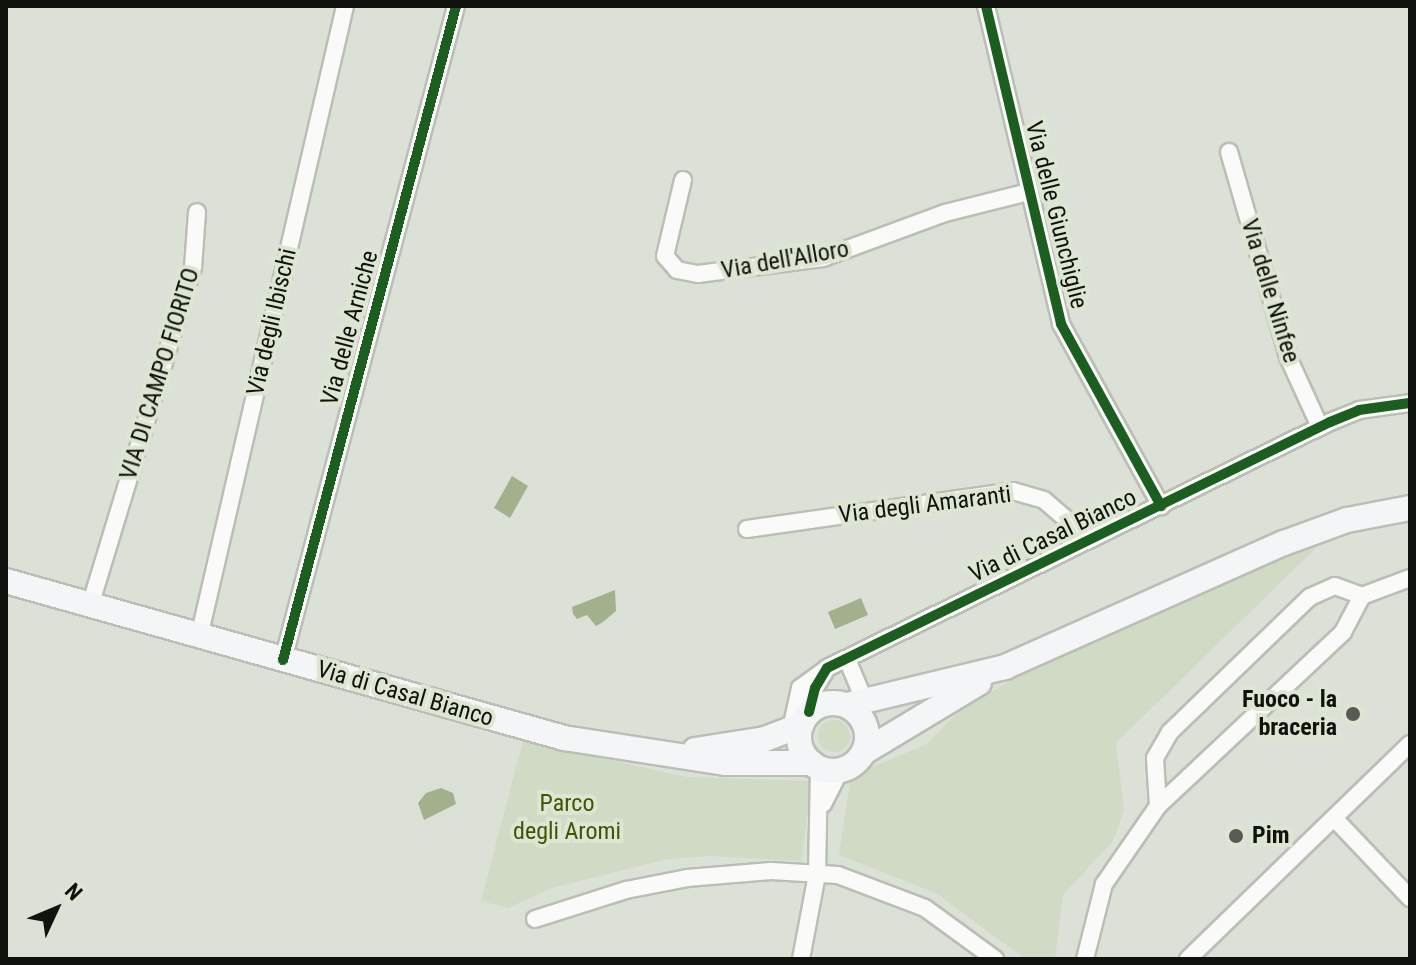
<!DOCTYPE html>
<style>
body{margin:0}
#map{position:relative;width:1416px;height:965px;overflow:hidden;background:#dce1d7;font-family:"Roboto Condensed",sans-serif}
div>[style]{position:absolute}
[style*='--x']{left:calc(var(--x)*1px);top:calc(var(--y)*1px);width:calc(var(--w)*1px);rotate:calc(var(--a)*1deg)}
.green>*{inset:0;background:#d0dac4}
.round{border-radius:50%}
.water>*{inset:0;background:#a2b18b}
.roads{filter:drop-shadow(2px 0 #babeb6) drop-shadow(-2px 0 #babeb6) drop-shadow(0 2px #babeb6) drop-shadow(0 -2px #babeb6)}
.minor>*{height:16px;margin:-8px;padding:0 8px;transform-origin:8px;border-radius:8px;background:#fafaf9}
.secondary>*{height:24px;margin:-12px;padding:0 12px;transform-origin:12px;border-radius:12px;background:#f3f5f6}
.secondary>.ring{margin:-12px;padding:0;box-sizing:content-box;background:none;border:24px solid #f3f5f6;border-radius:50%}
.cycleway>*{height:10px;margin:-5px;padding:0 5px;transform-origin:5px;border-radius:5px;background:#1b5e20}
.dots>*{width:22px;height:22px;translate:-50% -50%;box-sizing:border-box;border:4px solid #dde5d3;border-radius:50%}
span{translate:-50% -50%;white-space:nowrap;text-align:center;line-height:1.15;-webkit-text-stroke:8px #dde5d3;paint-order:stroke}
.street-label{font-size:24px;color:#10130d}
.poi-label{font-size:24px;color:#10130d;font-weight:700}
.right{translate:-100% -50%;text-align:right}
.left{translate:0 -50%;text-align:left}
.park-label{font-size:24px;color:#3d5501}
.frame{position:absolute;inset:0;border:8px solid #10130d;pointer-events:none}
.north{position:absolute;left:16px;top:869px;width:80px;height:80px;-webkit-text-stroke:6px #dde5d3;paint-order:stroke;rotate:46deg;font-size:22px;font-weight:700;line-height:32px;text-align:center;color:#10130d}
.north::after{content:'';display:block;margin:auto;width:28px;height:36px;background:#10130d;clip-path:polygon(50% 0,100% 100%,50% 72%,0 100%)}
</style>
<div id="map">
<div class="green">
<div style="clip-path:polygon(1325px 539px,1116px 743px,1124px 811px,1113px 841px,1063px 895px,1055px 959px,1025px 959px,936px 893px,839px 855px,851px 776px,927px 744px,954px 716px,1014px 678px)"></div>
<div class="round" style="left:818px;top:720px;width:32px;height:32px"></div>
<div style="clip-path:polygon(523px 741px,687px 777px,812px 781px,801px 861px,709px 856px,668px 859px,552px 888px,508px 908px,481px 901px)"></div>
</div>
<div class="water">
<div style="clip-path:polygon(512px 476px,528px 486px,510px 518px,494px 508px)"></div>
<div style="clip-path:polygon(615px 590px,616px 611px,603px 622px,596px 626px,587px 615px,577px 619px,573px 614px,572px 607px)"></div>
<div style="clip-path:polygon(861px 598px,868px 615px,835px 629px,828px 612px)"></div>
<div style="clip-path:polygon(441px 788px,453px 793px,456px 804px,424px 820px,418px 803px,426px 793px)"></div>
</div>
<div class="roads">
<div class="minor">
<div style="--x:986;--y:6;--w:327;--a:76.7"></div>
<div style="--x:1061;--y:324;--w:208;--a:61.2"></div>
<div style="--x:1229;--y:152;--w:213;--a:73.9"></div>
<div style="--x:1288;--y:357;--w:77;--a:65.4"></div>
<div style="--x:683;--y:180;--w:78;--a:103.3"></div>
<div style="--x:665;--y:256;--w:18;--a:49"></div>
<div style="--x:677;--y:270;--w:21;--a:11"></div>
<div style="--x:698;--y:274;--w:126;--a:-7.3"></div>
<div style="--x:823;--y:258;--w:130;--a:-20.2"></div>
<div style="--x:945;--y:213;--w:86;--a:-14.2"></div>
<div style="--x:747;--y:529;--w:269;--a:-8.1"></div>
<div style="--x:1013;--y:491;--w:32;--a:16"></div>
<div style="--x:1044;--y:500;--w:58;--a:40.8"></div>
<div style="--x:1362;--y:596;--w:51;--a:-20.6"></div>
<div style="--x:90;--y:606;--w:353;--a:-73.1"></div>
<div style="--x:193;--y:268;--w:56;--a:-85.9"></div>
<div style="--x:199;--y:637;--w:648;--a:-76.97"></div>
<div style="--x:847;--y:659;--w:47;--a:67.3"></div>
<div style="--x:283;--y:660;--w:676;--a:-75.18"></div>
<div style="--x:809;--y:712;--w:25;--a:-76"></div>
<div style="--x:815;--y:688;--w:23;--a:-59"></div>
<div style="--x:827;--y:668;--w:560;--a:-26.06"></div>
<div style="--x:1330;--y:422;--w:31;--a:-22"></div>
<div style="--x:1359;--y:410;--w:51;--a:-7.8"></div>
<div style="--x:791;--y:729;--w:42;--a:-77.6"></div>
<div style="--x:800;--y:688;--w:32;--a:-36"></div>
<div style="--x:823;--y:804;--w:38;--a:-63"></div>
<div style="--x:1158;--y:806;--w:48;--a:-93.6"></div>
<div style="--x:1155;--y:758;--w:30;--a:-60"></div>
<div style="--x:1170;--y:732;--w:194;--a:-44"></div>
<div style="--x:1310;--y:597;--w:27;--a:-24"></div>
<div style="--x:1335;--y:586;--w:29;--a:20"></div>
<div style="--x:1335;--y:819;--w:109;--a:46.5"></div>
<div style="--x:535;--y:919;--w:96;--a:-17.7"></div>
<div style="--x:626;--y:890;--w:62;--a:-11.1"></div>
<div style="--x:687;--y:878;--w:84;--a:-4.8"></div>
<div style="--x:771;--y:871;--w:67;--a:3.4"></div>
<div style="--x:838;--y:875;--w:93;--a:20.8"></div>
<div style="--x:925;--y:908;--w:87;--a:36.1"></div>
<div style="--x:801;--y:959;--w:86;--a:-79.3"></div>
<div style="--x:817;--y:874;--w:107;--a:-88.9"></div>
<div style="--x:1085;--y:959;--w:77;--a:-75.8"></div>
<div style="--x:1104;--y:884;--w:95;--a:-55.3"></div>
<div style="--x:1158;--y:806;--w:254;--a:-43.2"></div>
<div style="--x:1343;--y:632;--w:41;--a:-62.2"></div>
<div style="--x:1188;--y:959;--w:309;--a:-44.1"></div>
</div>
<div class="secondary">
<div style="--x:6;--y:581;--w:580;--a:15.71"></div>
<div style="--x:564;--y:738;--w:164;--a:8.8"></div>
<div style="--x:726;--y:763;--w:86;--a:0"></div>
<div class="ring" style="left:799px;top:703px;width:44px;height:44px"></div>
<div style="--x:847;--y:705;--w:163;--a:-13.5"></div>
<div style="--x:1005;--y:667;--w:305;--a:-24"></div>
<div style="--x:1284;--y:543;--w:67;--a:-20.1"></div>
<div style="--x:1347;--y:520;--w:64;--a:-10.8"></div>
<div style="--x:695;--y:750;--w:71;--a:-8.9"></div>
<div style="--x:765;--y:739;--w:39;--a:-21"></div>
<div style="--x:864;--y:752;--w:134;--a:-31"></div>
</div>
</div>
<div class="cycleway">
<div style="--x:986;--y:6;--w:327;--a:76.7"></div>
<div style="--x:1061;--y:324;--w:208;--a:61.2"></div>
<div style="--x:283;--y:660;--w:676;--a:-75.18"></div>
<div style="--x:809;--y:712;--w:25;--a:-76"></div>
<div style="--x:815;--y:688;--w:23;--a:-59"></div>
<div style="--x:827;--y:668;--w:560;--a:-26.06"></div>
<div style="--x:1330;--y:422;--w:31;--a:-22"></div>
<div style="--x:1359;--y:410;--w:51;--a:-7.8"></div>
</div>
<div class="dots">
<div style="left:1353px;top:714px;background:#575b54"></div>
<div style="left:1236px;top:836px;background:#575b54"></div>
</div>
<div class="street-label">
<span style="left:1056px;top:215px;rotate:76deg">Via delle Giunchiglie</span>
<span style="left:785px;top:260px;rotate:-10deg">Via dell'Alloro</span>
<span style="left:1270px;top:291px;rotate:73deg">Via delle Ninfee</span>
<span style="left:272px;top:322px;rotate:-77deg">Via degli Ibischi</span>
<span style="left:350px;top:328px;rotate:-75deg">Via delle Arniche</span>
<span style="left:160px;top:374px;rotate:-73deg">VIA DI CAMPO FIORITO</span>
<span style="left:925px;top:505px;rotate:-7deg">Via degli Amaranti</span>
<span style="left:1053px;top:536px;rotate:-26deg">Via di Casal Bianco</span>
<span style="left:405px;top:694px;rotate:16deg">Via di Casal Bianco</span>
</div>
<div class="poi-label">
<span class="right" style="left:1337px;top:714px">Fuoco - la<br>braceria</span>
<span class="left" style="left:1252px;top:836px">Pim</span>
</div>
<div class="park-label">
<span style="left:567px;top:818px">Parco<br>degli Aromi</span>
</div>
<div class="frame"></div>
<div class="north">N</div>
</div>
